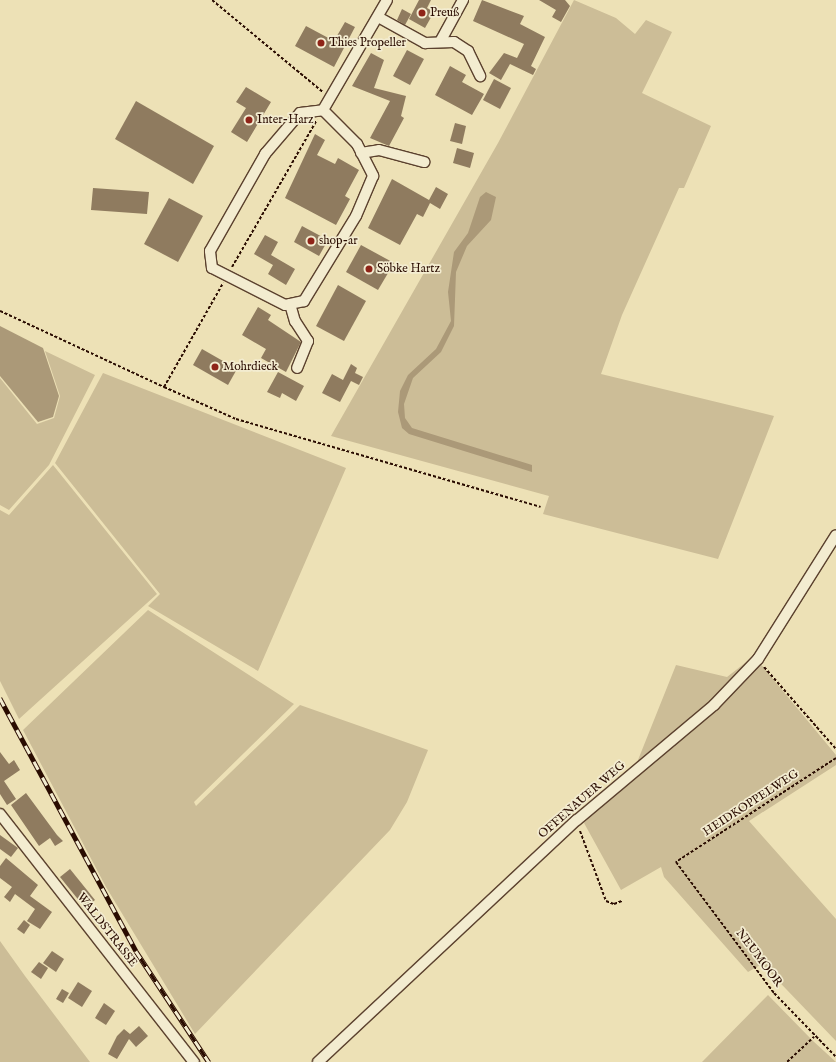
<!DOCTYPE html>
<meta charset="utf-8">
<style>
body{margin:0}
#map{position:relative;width:836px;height:1062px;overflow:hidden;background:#ede1b6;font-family:"IM FELL English",serif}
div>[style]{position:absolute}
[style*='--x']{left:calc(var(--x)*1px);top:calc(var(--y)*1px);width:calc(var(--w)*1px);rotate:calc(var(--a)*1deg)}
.green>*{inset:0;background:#ccbd97}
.water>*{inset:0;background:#ab9978}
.building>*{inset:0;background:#8f7b5f}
.path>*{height:2px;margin-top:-1px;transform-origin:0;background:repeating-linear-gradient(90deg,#2a0c01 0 3px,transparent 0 5px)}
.roads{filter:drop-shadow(1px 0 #5b412e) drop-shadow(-1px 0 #5b412e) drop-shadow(0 1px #5b412e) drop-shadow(0 -1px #5b412e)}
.minor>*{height:10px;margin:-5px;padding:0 5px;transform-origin:5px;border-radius:5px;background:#f3ecd0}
.rail>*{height:4.5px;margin-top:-2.25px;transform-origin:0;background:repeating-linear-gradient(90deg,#f3ecd0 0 9px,#2a0c01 0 18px);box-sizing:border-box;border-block:1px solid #2a0c01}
.dots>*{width:11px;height:11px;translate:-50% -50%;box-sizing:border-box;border:2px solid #f3ecd0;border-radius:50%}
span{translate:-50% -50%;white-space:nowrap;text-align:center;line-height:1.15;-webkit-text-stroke:3.5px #f3ecd0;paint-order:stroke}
.poi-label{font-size:12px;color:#2a0c01}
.left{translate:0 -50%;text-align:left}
.street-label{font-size:12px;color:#2a0c01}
</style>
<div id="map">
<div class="green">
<div style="clip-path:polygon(574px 0,616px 18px,635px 34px,646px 20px,672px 32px,642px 93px,711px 126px,684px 188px,679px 188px,622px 315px,601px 374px,774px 416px,718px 559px,543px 514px,549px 496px,331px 436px,498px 143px)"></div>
<div style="clip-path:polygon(45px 351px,95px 375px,49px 465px,9px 510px,0 505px,0 378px,37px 424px,54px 418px,60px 396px)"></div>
<div style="clip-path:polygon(103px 373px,346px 468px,258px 671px,148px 606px,160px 594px,55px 463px)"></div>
<div style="clip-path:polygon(53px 465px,157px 594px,19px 719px,0 681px,0 510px,9px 515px)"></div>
<div style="clip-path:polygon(148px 610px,294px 704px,194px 802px,196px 806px,300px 705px,428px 750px,407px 802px,390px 830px,195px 1034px,106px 887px,23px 730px)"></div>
<div style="clip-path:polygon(754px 656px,836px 755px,836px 765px,749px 821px,836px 919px,836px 1041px,762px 964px,748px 972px,664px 877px,661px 867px,621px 890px,584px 823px,636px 765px,676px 665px,727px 677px)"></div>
<div style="clip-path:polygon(0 941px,25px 976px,90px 1062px,0 1062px)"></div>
<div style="clip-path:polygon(768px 995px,813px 1041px,836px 1062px,702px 1062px)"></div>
</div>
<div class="water">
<div style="clip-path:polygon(486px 192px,496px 197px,491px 220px,467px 246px,456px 272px,454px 326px,441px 352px,413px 378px,404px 404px,405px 418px,412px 428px,532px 465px,532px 472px,409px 434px,402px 428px,398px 412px,400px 391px,408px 375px,436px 349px,451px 321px,448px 292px,454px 252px,468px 233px,480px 197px)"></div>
<div style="clip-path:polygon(0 326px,43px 348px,59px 396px,53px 417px,38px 422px,0 376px)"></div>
</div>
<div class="building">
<div style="clip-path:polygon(419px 0,431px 0,427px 8px,434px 12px,425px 28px,409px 19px)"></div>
<div style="clip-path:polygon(482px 0,524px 16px,520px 24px,545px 37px,531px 66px,536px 69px,533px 75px,510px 64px,501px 80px,489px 73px,504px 53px,517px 58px,524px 44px,473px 21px)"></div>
<div style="clip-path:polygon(539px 0,565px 0,570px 6px,561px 22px,552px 17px,556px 10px)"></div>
<div style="clip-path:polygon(402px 9px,411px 14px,405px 25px,397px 20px)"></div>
<div style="clip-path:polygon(345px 22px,355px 27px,334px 67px,295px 46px,306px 26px,334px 41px)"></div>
<div style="clip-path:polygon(407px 50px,424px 59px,410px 85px,393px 76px)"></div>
<div style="clip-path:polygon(371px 53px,384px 60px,374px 88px,406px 96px,401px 116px,404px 118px,389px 146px,370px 138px,390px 101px,352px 86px)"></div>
<div style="clip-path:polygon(450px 66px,466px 75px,462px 82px,484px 94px,472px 115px,435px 95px)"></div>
<div style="clip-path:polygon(494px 79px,511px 88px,500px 109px,483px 100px)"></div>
<div style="clip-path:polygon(246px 87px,271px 102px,247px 142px,231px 132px,246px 108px,236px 102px)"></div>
<div style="clip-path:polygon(136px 101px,214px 146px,193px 184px,115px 139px)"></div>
<div style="clip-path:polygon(455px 123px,466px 126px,462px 144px,450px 141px)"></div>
<div style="clip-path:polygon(315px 134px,325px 140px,317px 155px,335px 164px,338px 158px,359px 170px,345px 196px,350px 199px,336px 225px,285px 198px)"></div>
<div style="clip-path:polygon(457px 148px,474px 153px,470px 168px,453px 163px)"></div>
<div style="clip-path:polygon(392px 179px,429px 200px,436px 187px,448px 194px,440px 209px,430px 203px,423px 217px,417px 214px,400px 245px,368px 228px)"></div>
<div style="clip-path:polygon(93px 188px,149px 192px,147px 214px,91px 210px)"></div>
<div style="clip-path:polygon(169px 198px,203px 216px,178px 262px,144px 244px)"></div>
<div style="clip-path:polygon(302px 226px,328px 240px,319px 256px,294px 242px)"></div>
<div style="clip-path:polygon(265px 235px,278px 242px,271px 255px,295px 269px,286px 285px,268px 274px,273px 265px,254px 254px)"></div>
<div style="clip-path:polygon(361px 245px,394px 263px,378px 290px,346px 272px)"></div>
<div style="clip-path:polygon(338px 285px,366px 301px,344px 341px,316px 326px)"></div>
<div style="clip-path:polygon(258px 307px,271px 315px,268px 320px,301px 342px,286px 372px,261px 358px,266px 349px,242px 335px)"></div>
<div style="clip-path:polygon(202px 349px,237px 369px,228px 385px,193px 365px)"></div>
<div style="clip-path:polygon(351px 364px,357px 368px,355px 373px,363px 377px,359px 385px,351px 381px,340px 402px,322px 393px,332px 374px,343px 380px)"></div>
<div style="clip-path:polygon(278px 372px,304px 386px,296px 401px,282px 393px,280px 398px,267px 392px)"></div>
<div style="clip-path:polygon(0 752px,9px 764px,14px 760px,20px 770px,4px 781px,16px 799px,7px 805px,0 794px)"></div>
<div style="clip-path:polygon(26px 793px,57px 835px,63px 841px,55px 846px,50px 838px,39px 846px,11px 805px)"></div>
<div style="clip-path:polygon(0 835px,18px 848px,11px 857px,0 849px)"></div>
<div style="clip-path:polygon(6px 858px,38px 885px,30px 896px,52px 912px,40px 929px,27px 921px,35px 909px,15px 894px,10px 902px,4px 897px,12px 887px,0 878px,0 866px)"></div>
<div style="clip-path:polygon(70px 869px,95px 900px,85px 908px,60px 877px)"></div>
<div style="clip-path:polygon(24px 920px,30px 925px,24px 934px,17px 929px)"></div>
<div style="clip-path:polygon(52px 951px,64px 959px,56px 972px,43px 963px)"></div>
<div style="clip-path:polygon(39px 962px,48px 968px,41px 979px,31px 972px)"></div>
<div style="clip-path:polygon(78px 982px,92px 991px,82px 1007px,68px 998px)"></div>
<div style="clip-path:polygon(62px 989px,69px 993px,63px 1003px,56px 999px)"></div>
<div style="clip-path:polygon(104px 1003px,115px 1011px,106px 1025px,95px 1018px)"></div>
<div style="clip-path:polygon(139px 1026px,148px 1036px,136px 1047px,129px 1039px,117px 1059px,108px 1054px,117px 1036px,124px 1029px,130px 1034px)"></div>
</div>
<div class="path">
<div style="--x:212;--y:0;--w:144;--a:39.7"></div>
<div style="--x:232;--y:267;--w:170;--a:-60"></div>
<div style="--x:0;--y:311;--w:181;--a:24.9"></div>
<div style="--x:164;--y:387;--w:120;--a:-60.4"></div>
<div style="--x:164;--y:387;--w:79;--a:24"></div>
<div style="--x:236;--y:419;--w:317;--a:16.1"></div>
<div style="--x:764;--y:667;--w:109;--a:48.7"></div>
<div style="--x:836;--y:758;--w:191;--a:147"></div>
<div style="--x:676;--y:862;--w:164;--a:53.2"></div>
<div style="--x:774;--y:993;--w:89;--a:45.9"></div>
<div style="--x:580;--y:831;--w:75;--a:69.6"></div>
<div style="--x:606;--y:901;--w:9;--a:21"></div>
<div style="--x:614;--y:904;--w:9;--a:-21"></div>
<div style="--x:787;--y:1062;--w:37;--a:-43"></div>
</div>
<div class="roads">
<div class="minor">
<div style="--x:378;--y:17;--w:54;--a:29"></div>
<div style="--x:425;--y:43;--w:29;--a:-2"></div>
<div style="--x:454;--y:42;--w:17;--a:33"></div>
<div style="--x:468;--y:51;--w:28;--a:64"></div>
<div style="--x:440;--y:42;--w:48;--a:-61.3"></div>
<div style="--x:323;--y:110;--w:48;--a:45"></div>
<div style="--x:357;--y:144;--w:36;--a:63"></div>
<div style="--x:373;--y:176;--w:43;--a:113"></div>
<div style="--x:356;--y:216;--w:100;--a:121.5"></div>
<div style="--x:304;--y:301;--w:19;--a:168"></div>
<div style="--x:285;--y:305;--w:82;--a:-153.1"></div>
<div style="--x:212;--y:268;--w:17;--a:-97"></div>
<div style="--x:210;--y:251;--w:112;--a:-60.4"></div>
<div style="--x:265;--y:154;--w:54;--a:-49.5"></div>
<div style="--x:300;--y:113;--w:23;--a:-7"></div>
<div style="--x:323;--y:110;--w:127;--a:-59.8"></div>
<div style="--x:361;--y:153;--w:18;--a:-9"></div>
<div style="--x:379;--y:150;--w:47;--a:14.9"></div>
<div style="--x:290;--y:304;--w:18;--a:74"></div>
<div style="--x:295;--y:321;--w:24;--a:57"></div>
<div style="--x:308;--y:341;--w:29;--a:112"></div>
<div style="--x:0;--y:814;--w:315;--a:52"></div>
<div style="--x:318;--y:1062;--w:354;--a:-43.1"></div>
<div style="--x:577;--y:820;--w:179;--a:-40"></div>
<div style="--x:714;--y:705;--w:64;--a:-46.3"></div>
<div style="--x:758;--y:659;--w:146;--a:-57.8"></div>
</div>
</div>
<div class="rail">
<div style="--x:0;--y:698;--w:287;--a:61.7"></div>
<div style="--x:136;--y:951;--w:133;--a:56.7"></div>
</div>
<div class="dots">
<div style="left:422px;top:13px;background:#8f2418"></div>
<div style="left:321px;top:43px;background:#8f2418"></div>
<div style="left:249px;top:120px;background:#8f2418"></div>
<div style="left:311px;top:241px;background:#8f2418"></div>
<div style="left:369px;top:269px;background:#8f2418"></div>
<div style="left:215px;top:367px;background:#8f2418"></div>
</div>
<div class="poi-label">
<span class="left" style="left:430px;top:13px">Preuß</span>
<span class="left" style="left:329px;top:43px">Thies Propeller</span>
<span class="left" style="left:257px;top:120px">Inter-Harz</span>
<span class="left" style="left:319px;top:241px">shop-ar</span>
<span class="left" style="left:377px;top:269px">Söbke Hartz</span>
<span class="left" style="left:223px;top:367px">Mohrdieck</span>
</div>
<div class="street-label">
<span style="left:582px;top:800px;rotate:-41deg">OFFENAUER WEG</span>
<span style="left:751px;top:803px;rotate:-33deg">HEIDKOPPELWEG</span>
<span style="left:107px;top:930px;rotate:52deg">WALDSTRASSE</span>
<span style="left:759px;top:958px;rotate:53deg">NEUMOOR</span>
</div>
</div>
